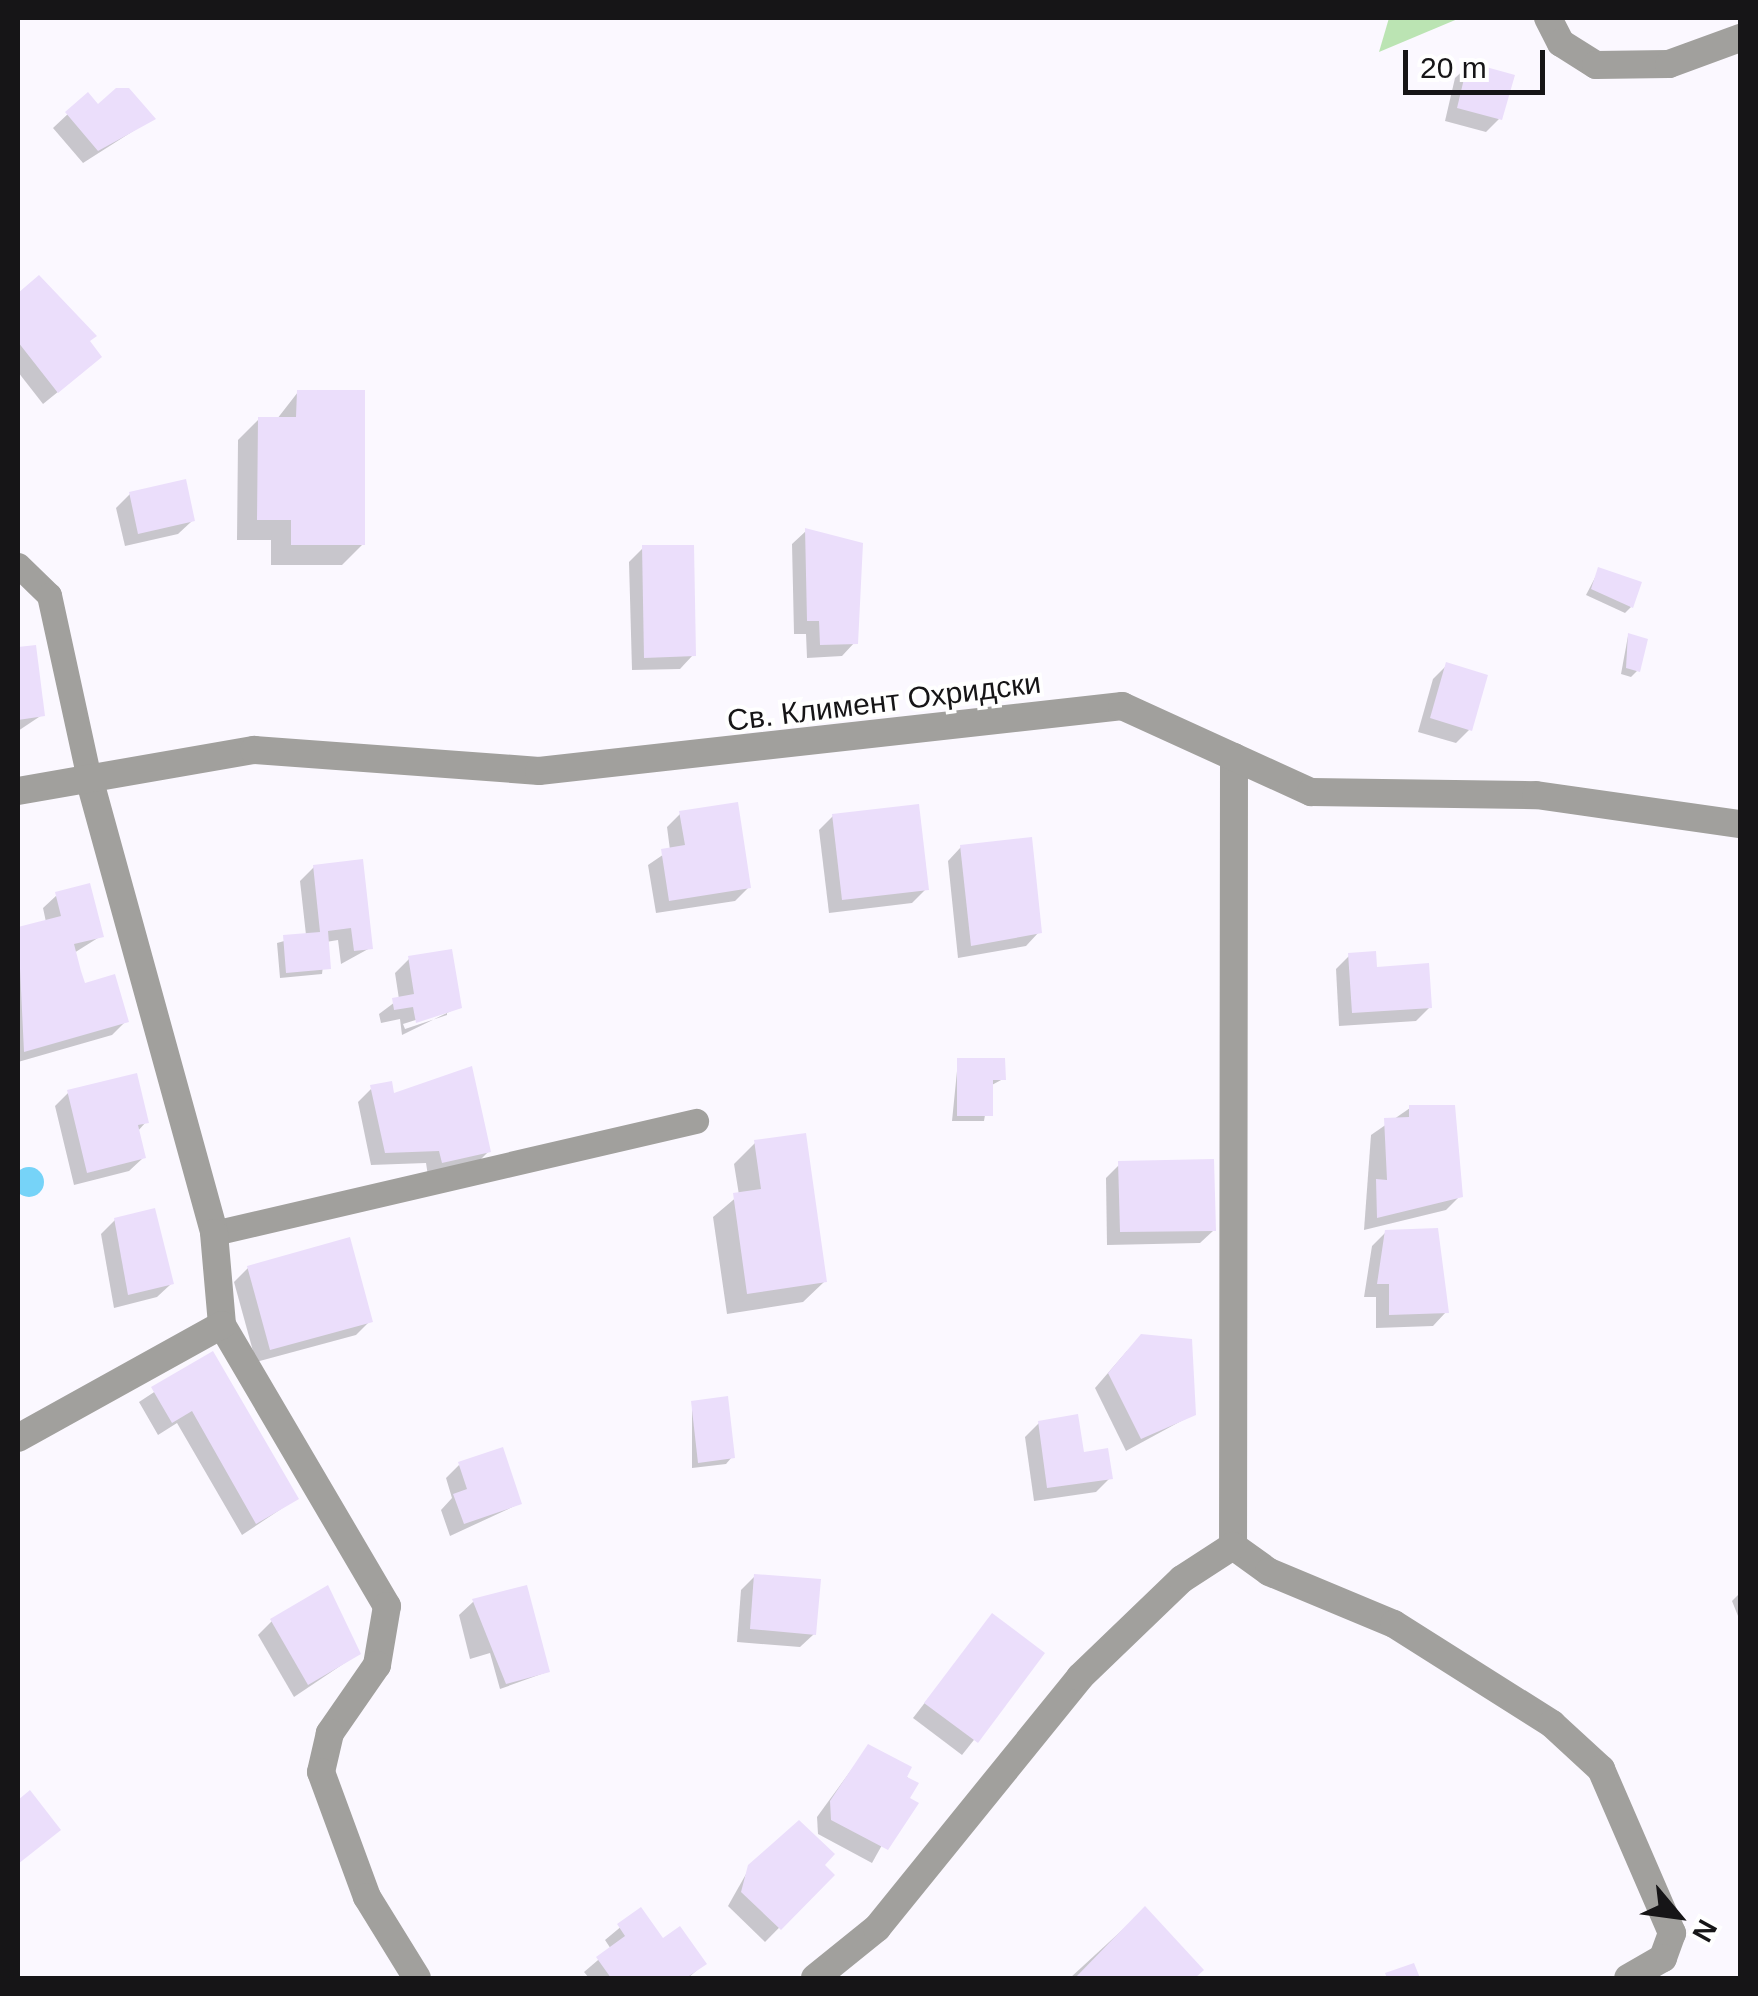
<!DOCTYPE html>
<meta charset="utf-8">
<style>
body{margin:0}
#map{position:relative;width:1758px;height:1996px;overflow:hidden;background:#fbf8ff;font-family:Helvetica,sans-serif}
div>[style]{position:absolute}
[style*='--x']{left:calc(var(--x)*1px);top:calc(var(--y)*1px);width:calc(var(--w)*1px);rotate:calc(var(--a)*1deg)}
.green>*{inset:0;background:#bbe4b3}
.water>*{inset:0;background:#76d3f8}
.round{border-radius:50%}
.shadow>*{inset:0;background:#0003}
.building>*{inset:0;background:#ebdefb}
.service>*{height:25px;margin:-12.5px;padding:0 12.5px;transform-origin:12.5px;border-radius:12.5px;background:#a1a09d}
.minor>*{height:28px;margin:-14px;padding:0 14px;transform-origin:14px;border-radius:14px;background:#a1a09d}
span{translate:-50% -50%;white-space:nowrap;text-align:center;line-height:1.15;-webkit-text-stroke:8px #fff;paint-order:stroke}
.street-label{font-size:30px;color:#161517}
.frame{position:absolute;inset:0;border:20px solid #161517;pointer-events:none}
.north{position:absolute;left:1628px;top:1866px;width:100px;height:100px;-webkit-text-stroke:8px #fff;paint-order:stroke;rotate:119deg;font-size:28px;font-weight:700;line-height:40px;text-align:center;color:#161517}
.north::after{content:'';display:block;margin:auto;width:35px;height:45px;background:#161517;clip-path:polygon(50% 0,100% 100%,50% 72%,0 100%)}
.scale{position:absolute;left:1403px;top:50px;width:142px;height:45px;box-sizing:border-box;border:5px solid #161517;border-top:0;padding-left:12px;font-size:30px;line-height:35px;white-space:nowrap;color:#161517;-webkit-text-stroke:8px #fff;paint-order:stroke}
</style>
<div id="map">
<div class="green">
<div style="clip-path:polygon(1389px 18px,1460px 18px,1379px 52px)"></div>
</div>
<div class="water">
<div class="round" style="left:14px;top:1167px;width:30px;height:30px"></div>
</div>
<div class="shadow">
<div style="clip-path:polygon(1469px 65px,1499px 119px,1486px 132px,1445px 121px,1455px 78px)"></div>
<div style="clip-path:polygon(88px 95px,98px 107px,152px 119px,83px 163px,53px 128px)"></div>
<div style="clip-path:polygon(39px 278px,87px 342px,85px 370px,43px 404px,18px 372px,18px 296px)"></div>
<div style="clip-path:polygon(298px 392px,363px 544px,342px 565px,271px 565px,271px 540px,237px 540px,238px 440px,259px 419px,277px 419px)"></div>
<div style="clip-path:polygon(130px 494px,192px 521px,178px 534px,125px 546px,116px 508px)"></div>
<div style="clip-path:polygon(806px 531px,855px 642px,842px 656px,807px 658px,806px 634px,794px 634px,792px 544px)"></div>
<div style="clip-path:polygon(643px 548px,693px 655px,680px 669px,632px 670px,629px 562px)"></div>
<div style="clip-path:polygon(1599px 570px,1631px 607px,1625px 613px,1586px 595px)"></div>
<div style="clip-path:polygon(1628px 636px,1637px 671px,1631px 677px,1621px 674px)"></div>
<div style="clip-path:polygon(34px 648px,42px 715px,18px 731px,18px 649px)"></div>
<div style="clip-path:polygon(1447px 665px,1470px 729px,1456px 743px,1418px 732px,1433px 679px)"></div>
<div style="clip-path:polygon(681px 813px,749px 887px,735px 901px,656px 913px,648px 865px,670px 850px,667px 827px)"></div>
<div style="clip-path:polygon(833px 816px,926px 889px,912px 903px,829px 913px,819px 830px)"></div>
<div style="clip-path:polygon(961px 847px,1039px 932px,1026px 946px,958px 958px,948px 861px)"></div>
<div style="clip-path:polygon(314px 867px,370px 948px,341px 964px,338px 940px,326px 942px,322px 974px,280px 978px,277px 943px,306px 935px,300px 881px)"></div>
<div style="clip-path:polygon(57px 895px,101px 936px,74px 953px,83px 986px,126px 1021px,112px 1035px,18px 1062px,18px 929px,46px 922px,43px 908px)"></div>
<div style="clip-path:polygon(1350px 955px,1375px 969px,1430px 1007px,1416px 1021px,1339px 1026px,1336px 969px)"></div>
<div style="clip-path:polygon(evenodd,409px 959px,459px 1007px,402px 1035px,400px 1019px,381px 1023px,379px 1014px,399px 999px,395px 973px,409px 959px,447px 1010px,447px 1015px,405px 1029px,403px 1024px,447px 1010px)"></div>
<div style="clip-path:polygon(958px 1061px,1003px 1079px,990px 1086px,984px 1121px,952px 1121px)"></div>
<div style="clip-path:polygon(372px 1088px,392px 1096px,489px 1151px,475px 1165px,428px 1176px,426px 1163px,371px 1165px,358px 1102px)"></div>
<div style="clip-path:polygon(69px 1092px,146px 1122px,137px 1132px,143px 1158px,129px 1171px,74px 1185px,55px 1106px)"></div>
<div style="clip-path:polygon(1410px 1108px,1460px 1196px,1446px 1210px,1364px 1230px,1371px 1135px)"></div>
<div style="clip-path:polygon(755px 1143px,824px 1282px,803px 1302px,727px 1314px,713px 1217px,739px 1195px,734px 1164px)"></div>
<div style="clip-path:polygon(1120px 1164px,1214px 1230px,1200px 1243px,1107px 1245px,1106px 1178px)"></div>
<div style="clip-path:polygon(115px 1220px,171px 1284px,157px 1297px,114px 1308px,101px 1234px)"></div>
<div style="clip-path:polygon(1386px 1232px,1446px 1312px,1433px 1326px,1376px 1328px,1376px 1297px,1364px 1297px,1372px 1246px)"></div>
<div style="clip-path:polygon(248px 1268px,370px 1321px,356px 1335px,256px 1362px,234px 1282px)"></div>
<div style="clip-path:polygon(1127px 1351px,1194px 1414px,1126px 1451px,1095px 1388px)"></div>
<div style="clip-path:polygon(212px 1354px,296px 1499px,242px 1535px,177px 1423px,158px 1435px,139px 1402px)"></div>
<div style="clip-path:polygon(692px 1403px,732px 1457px,726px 1464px,692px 1468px)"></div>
<div style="clip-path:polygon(1039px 1423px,1082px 1455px,1110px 1478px,1096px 1492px,1034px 1501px,1025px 1437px)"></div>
<div style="clip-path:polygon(460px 1464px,519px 1504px,450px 1536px,441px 1510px,452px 1498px,446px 1478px)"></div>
<div style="clip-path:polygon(755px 1576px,814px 1634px,800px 1647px,737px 1642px,741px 1590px)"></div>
<div style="clip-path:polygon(526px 1588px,547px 1672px,500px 1689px,490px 1653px,470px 1659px,459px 1615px,473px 1602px)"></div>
<div style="clip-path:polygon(1740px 1593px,1740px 1621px,1732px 1601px)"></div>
<div style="clip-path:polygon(992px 1616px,1042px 1654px,962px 1755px,913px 1718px)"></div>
<div style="clip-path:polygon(272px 1621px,358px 1654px,294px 1697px,258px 1635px)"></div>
<div style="clip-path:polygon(868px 1747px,916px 1784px,872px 1863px,818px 1834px,817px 1817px)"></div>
<div style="clip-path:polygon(821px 1866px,831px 1875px,765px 1942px,728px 1906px,750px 1867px)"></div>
<div style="clip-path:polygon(641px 1910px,663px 1942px,704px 1964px,688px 1978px,589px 1978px,584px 1972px,611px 1949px,605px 1940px)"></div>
<div style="clip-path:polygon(1144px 1910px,1200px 1970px,1192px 1978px,1070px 1978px)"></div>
</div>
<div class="building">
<div style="clip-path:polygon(1468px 62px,1515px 75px,1502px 120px,1457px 108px)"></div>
<div style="clip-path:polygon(116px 88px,129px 88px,156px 119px,98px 151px,65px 112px,88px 92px,98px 104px)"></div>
<div style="clip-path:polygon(39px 275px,97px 336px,90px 341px,102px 357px,58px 393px,18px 342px,18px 293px)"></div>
<div style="clip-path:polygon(297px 390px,365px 390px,365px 545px,291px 545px,291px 520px,257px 520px,258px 417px,296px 417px)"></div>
<div style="clip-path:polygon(186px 479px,195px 521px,138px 534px,129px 492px)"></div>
<div style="clip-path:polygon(805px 528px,863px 543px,858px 644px,820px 645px,819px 621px,807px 621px)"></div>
<div style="clip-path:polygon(642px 545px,694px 545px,696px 656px,644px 658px)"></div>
<div style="clip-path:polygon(1598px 567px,1642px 582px,1633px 608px,1591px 589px)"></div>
<div style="clip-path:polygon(1628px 633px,1648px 639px,1640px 672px,1626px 668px)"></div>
<div style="clip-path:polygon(36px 645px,45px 716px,18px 720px,18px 647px)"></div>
<div style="clip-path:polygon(1446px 662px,1488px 675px,1472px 731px,1430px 718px)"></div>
<div style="clip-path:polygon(738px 802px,751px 888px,669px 901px,661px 849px,685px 845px,679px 811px)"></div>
<div style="clip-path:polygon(919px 804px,929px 890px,842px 900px,832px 814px)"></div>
<div style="clip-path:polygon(1032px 837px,1042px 933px,971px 946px,960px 845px)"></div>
<div style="clip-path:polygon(363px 859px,373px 949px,354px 951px,351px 928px,328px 931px,331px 969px,286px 973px,283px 935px,320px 932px,313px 865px)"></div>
<div style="clip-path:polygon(90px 883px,104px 937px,74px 944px,81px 971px,85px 983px,115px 974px,129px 1022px,24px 1052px,18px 927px,61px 916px,55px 892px)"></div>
<div style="clip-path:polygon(452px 949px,462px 1008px,416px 1023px,413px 1007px,394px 1010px,392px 998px,414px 994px,408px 956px)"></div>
<div style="clip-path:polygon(1376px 951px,1377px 967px,1429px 963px,1432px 1008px,1352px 1013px,1348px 953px)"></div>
<div style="clip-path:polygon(957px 1058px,1005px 1058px,1006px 1080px,993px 1080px,993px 1116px,957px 1116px)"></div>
<div style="clip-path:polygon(472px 1066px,491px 1152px,442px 1163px,439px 1151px,385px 1153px,370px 1085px,392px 1081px,394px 1093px)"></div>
<div style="clip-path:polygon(137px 1073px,149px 1123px,138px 1125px,146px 1158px,87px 1173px,67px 1090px)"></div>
<div style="clip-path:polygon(1409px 1105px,1455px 1105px,1463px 1197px,1377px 1218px,1376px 1179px,1387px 1180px,1384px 1118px,1409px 1117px)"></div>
<div style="clip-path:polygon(806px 1133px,827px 1282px,747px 1294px,733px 1193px,761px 1189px,754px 1140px)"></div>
<div style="clip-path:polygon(1214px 1159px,1216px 1231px,1120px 1232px,1118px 1161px)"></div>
<div style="clip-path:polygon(155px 1208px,174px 1284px,128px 1295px,114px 1218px)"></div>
<div style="clip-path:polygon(1438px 1228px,1449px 1313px,1389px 1315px,1389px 1284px,1377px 1284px,1385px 1230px)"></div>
<div style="clip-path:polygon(350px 1237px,373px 1322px,270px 1350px,247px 1266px)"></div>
<div style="clip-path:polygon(1141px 1334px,1192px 1339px,1196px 1415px,1141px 1439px,1108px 1373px)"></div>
<div style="clip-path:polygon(213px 1351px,299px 1499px,256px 1524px,192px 1411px,172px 1423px,151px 1387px)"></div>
<div style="clip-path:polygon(728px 1396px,735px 1458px,698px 1463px,691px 1401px)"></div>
<div style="clip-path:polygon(1078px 1414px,1084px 1452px,1108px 1448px,1113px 1479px,1047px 1488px,1038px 1421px)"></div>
<div style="clip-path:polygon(503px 1447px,522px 1504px,464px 1524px,453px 1494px,467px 1489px,458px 1462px)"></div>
<div style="clip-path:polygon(754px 1574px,821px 1579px,816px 1635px,750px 1629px)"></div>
<div style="clip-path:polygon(328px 1585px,361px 1654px,308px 1685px,270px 1619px)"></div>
<div style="clip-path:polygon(527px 1585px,550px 1672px,506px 1684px,472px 1599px)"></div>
<div style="clip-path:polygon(992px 1613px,1045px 1653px,978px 1743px,924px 1703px)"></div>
<div style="clip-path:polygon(868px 1744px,912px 1767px,907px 1777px,919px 1783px,910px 1798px,919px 1803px,888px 1850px,831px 1820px,830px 1801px)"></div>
<div style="clip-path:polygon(30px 1790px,61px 1830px,18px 1864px,18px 1800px)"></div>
<div style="clip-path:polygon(799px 1820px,835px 1854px,825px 1865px,835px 1875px,781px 1930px,741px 1892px,748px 1865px)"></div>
<div style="clip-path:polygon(1145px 1906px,1204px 1970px,1195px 1978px,1075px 1978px)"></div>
<div style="clip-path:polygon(641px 1907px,663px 1938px,680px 1926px,707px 1964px,686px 1978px,611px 1978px,596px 1957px,625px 1936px,617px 1924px)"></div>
<div style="clip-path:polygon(1414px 1963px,1420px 1978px,1387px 1978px,1385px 1973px)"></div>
</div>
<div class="service">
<div style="--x:18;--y:565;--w:43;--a:44.1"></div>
<div style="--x:49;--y:595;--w:187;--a:77.7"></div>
<div style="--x:214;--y:1233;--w:495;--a:-13.1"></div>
</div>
<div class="minor">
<div style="--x:1548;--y:18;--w:28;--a:63"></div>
<div style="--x:1561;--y:43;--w:41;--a:32.2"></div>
<div style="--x:1596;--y:65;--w:73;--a:-0.8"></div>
<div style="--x:1669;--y:64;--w:76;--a:-20.1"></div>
<div style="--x:1234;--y:757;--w:789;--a:90.07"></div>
<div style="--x:1233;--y:1546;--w:44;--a:35.8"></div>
<div style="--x:1269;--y:1572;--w:135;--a:22.6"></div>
<div style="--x:1394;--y:1624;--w:187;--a:32.3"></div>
<div style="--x:1552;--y:1724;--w:67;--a:42.6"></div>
<div style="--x:1601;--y:1769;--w:179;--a:66.6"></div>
<div style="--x:1672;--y:1933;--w:27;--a:110"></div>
<div style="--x:1663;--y:1958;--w:40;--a:150.3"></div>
<div style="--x:89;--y:778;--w:472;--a:74.6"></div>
<div style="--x:214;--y:1233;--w:92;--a:85"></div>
<div style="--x:222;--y:1325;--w:326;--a:59.6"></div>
<div style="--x:387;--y:1606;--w:60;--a:99.6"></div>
<div style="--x:377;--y:1665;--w:83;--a:124.7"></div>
<div style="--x:330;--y:1733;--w:40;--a:103"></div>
<div style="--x:321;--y:1772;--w:133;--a:69.8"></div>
<div style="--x:367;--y:1897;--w:95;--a:58.3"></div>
<div style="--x:18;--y:791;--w:240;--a:-9.9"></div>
<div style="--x:254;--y:750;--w:286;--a:4.2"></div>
<div style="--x:539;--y:771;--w:587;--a:-6.36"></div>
<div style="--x:1122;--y:706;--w:208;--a:24.5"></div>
<div style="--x:1311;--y:792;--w:225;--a:0.8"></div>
<div style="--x:1536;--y:795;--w:206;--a:8.1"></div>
<div style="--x:18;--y:1438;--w:233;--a:-29"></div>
<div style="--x:815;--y:1978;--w:80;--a:-38.9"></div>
<div style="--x:877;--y:1928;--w:323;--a:-51"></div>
<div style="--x:1080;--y:1677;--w:141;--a:-43.9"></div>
<div style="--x:1182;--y:1579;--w:61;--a:-32.9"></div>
</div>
<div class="street-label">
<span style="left:884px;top:702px;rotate:-7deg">Св. Климент Охридски</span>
</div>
<div class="frame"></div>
<div class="north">N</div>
<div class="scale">20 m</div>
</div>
